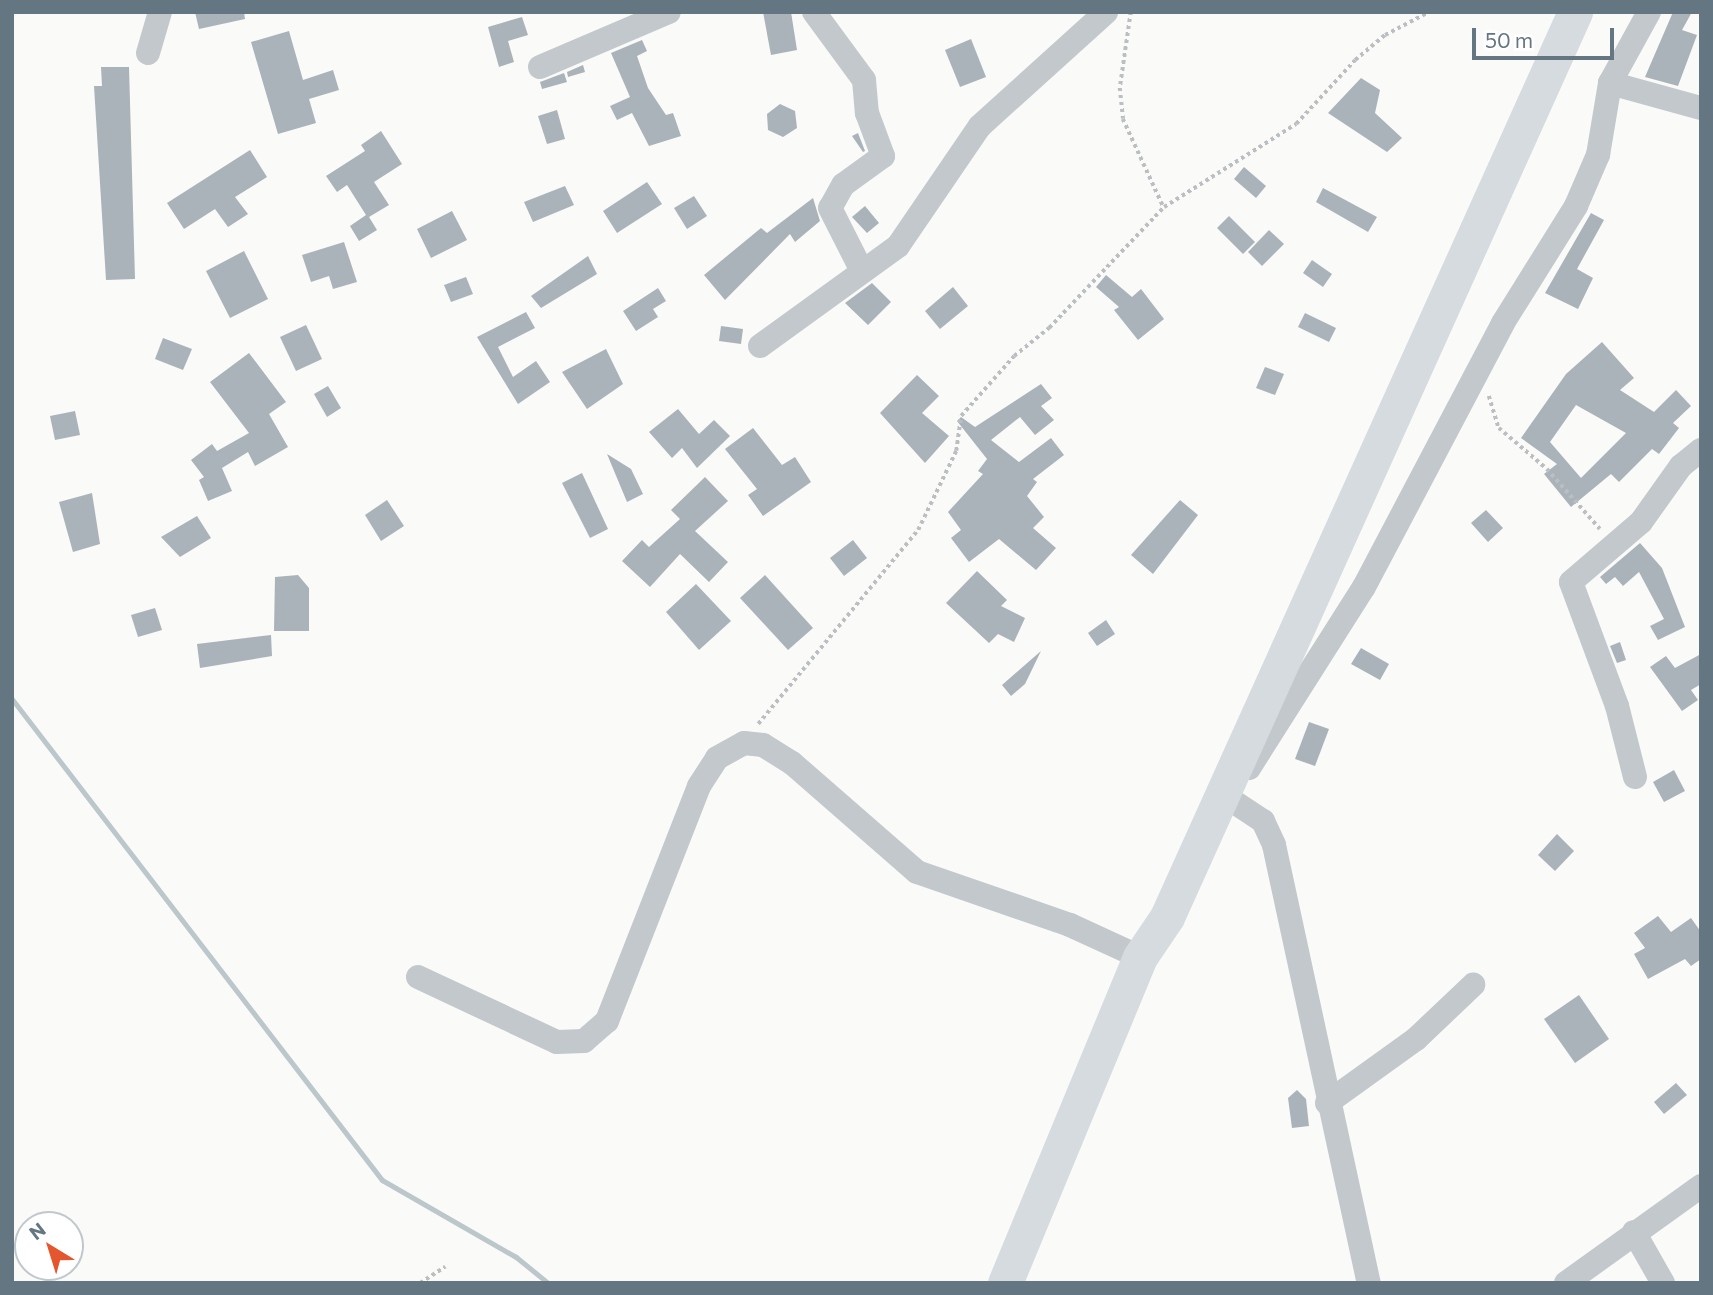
<!DOCTYPE html>
<style>
body{margin:0}
#map{position:relative;width:1713px;height:1295px;overflow:hidden;background:#fafaf8;font-family:Commissioner,sans-serif}
div>[style]{position:absolute}
[style*='--x']{left:calc(var(--x)*1px);top:calc(var(--y)*1px);width:calc(var(--w)*1px);rotate:calc(var(--a)*1deg)}
.stream>*{height:5px;margin:-2.5px;padding:0 2.5px;transform-origin:2.5px;border-radius:2.5px;background:#bbc7cb}
.building>*{inset:0;background:#aab3b9}
.path>*{height:3.5px;margin-top:-1.75px;transform-origin:0;background:repeating-linear-gradient(90deg,#bbbfc2 0 3.5px,transparent 0 7px)}
.minor>*{height:24px;margin:-12px;padding:0 12px;transform-origin:12px;border-radius:12px;background:#c3c8cc}
.highway>*{height:35px;margin:-17.5px;padding:0 17.5px;transform-origin:17.5px;border-radius:17.5px;background:#d6dbdf}
span{translate:-50% -50%;white-space:nowrap;text-align:center;line-height:1.15;-webkit-text-stroke:7px #fff;paint-order:stroke}
.frame{position:absolute;inset:0;border:14px solid #657683;pointer-events:none}
.north{position:absolute;left:14px;top:1211px;width:70px;height:70px;box-sizing:border-box;background:#fff;border:2px solid #c1c8cd;border-radius:50%;rotate:322deg;font-size:19px;font-weight:700;line-height:28px;text-align:center;color:#657683}
.north::after{content:'';display:block;margin:auto;width:24px;height:32px;background:#e4572e;clip-path:polygon(50% 0,100% 100%,50% 72%,0 100%)}
.scale{position:absolute;left:1472px;top:28px;width:142px;height:32px;box-sizing:border-box;border:4px solid #657683;border-top:0;padding-left:9px;font-size:21px;line-height:24px;white-space:nowrap;color:#657683;-webkit-text-stroke:5px #fff;paint-order:stroke}
</style>
<div id="map">
<div class="stream">
<div style="--x:12;--y:699;--w:607;--a:52.43"></div>
<div style="--x:382;--y:1180;--w:155;--a:29.9"></div>
<div style="--x:516;--y:1257;--w:41;--a:39.1"></div>
</div>
<div class="building">
<div style="clip-path:polygon(195px 12px,244px 12px,245px 19px,199px 29px)"></div>
<div style="clip-path:polygon(763px 12px,791px 12px,797px 50px,771px 55px)"></div>
<div style="clip-path:polygon(1673px 12px,1692px 12px,1682px 30px,1697px 35px,1678px 86px,1645px 77px)"></div>
<div style="clip-path:polygon(522px 17px,528px 35px,508px 41px,514px 62px,499px 67px,488px 27px)"></div>
<div style="clip-path:polygon(289px 31px,303px 80px,333px 70px,339px 90px,309px 99px,316px 123px,278px 134px,251px 42px)"></div>
<div style="clip-path:polygon(971px 39px,986px 77px,960px 87px,945px 50px)"></div>
<div style="clip-path:polygon(642px 40px,647px 51px,637px 56px,648px 88px,666px 115px,673px 113px,681px 136px,649px 146px,632px 113px,617px 120px,610px 106px,630px 97px,611px 53px)"></div>
<div style="clip-path:polygon(583px 65px,585px 72px,568px 77px,567px 72px)"></div>
<div style="clip-path:polygon(101px 67px,129px 67px,135px 279px,106px 280px,94px 86px,102px 86px)"></div>
<div style="clip-path:polygon(564px 73px,567px 82px,542px 89px,540px 82px)"></div>
<div style="clip-path:polygon(1361px 78px,1380px 90px,1375px 113px,1402px 138px,1387px 152px,1328px 113px)"></div>
<div style="clip-path:polygon(780px 104px,795px 111px,797px 128px,783px 137px,768px 130px,767px 114px)"></div>
<div style="clip-path:polygon(557px 110px,565px 139px,547px 144px,538px 116px)"></div>
<div style="clip-path:polygon(381px 131px,402px 164px,374px 182px,389px 205px,369px 217px,377px 230px,359px 241px,350px 226px,366px 215px,347px 185px,337px 192px,326px 176px,365px 151px,361px 145px)"></div>
<div style="clip-path:polygon(858px 133px,865px 151px,863px 152px,852px 136px)"></div>
<div style="clip-path:polygon(250px 150px,267px 177px,235px 197px,248px 214px,228px 227px,215px 209px,184px 229px,167px 203px)"></div>
<div style="clip-path:polygon(1244px 167px,1266px 186px,1256px 198px,1234px 179px)"></div>
<div style="clip-path:polygon(647px 182px,662px 204px,617px 233px,603px 211px)"></div>
<div style="clip-path:polygon(565px 186px,574px 205px,533px 222px,524px 202px)"></div>
<div style="clip-path:polygon(1323px 188px,1377px 217px,1368px 232px,1316px 202px)"></div>
<div style="clip-path:polygon(694px 196px,707px 216px,687px 229px,674px 208px)"></div>
<div style="clip-path:polygon(813px 198px,820px 221px,795px 242px,790px 234px,725px 300px,704px 275px,761px 228px,767px 233px)"></div>
<div style="clip-path:polygon(865px 206px,879px 223px,867px 233px,852px 217px)"></div>
<div style="clip-path:polygon(452px 211px,467px 240px,431px 258px,417px 229px)"></div>
<div style="clip-path:polygon(1591px 213px,1604px 220px,1577px 269px,1593px 278px,1578px 309px,1545px 293px)"></div>
<div style="clip-path:polygon(1229px 216px,1255px 242px,1243px 254px,1217px 228px)"></div>
<div style="clip-path:polygon(1269px 230px,1284px 244px,1262px 266px,1248px 252px)"></div>
<div style="clip-path:polygon(344px 242px,357px 282px,333px 289px,329px 276px,311px 282px,302px 255px)"></div>
<div style="clip-path:polygon(244px 251px,268px 299px,230px 318px,206px 271px)"></div>
<div style="clip-path:polygon(588px 256px,597px 274px,541px 308px,531px 296px)"></div>
<div style="clip-path:polygon(1312px 260px,1332px 274px,1323px 287px,1303px 273px)"></div>
<div style="clip-path:polygon(1106px 275px,1132px 297px,1141px 289px,1164px 319px,1138px 340px,1114px 310px,1119px 307px,1096px 287px)"></div>
<div style="clip-path:polygon(466px 277px,473px 294px,451px 302px,444px 285px)"></div>
<div style="clip-path:polygon(872px 283px,891px 302px,868px 325px,845px 303px)"></div>
<div style="clip-path:polygon(953px 287px,968px 306px,940px 329px,925px 311px)"></div>
<div style="clip-path:polygon(658px 288px,666px 301px,653px 309px,658px 317px,636px 331px,623px 311px)"></div>
<div style="clip-path:polygon(526px 312px,535px 328px,498px 347px,513px 377px,536px 361px,550px 382px,518px 404px,477px 337px)"></div>
<div style="clip-path:polygon(1305px 313px,1336px 328px,1329px 342px,1298px 327px)"></div>
<div style="clip-path:polygon(306px 325px,322px 359px,296px 371px,280px 337px)"></div>
<div style="clip-path:polygon(721px 326px,743px 329px,741px 344px,719px 341px)"></div>
<div style="clip-path:polygon(163px 338px,192px 349px,183px 370px,155px 359px)"></div>
<div style="clip-path:polygon(evenodd,1602px 342px,1634px 378px,1620px 390px,1654px 412px,1676px 390px,1691px 406px,1673px 423px,1679px 428px,1659px 454px,1652px 449px,1619px 482px,1611px 474px,1571px 507px,1544px 474px,1557px 464px,1521px 438px,1566px 374px,1602px 342px,1576px 405px,1626px 433px,1581px 478px,1550px 442px,1576px 405px)"></div>
<div style="clip-path:polygon(606px 349px,623px 384px,587px 409px,562px 372px)"></div>
<div style="clip-path:polygon(249px 353px,286px 402px,269px 414px,288px 447px,255px 466px,248px 452px,222px 468px,232px 491px,208px 501px,199px 480px,204px 477px,191px 460px,212px 444px,217px 451px,249px 433px,210px 382px)"></div>
<div style="clip-path:polygon(1265px 367px,1284px 374px,1275px 395px,1256px 388px)"></div>
<div style="clip-path:polygon(917px 375px,939px 396px,922px 413px,949px 436px,925px 463px,880px 413px)"></div>
<div style="clip-path:polygon(1041px 384px,1052px 398px,1041px 406px,1054px 420px,1035px 435px,1020px 417px,991px 440px,1019px 462px,1051px 438px,1064px 455px,1033px 479px,1037px 482px,1027px 496px,1044px 517px,1033px 528px,1056px 548px,1036px 570px,999px 539px,969px 562px,951px 538px,961px 530px,948px 512px,983px 474px,978px 471px,987px 459px,957px 421px,961px 417px,975px 427px)"></div>
<div style="clip-path:polygon(328px 386px,341px 408px,327px 417px,314px 394px)"></div>
<div style="clip-path:polygon(678px 409px,699px 434px,714px 420px,730px 436px,697px 468px,682px 448px,672px 458px,649px 432px)"></div>
<div style="clip-path:polygon(75px 411px,80px 435px,55px 440px,50px 416px)"></div>
<div style="clip-path:polygon(753px 428px,782px 465px,795px 457px,811px 482px,763px 516px,748px 495px,757px 489px,725px 449px)"></div>
<div style="clip-path:polygon(607px 454px,631px 469px,643px 494px,627px 502px)"></div>
<div style="clip-path:polygon(582px 473px,608px 529px,590px 538px,562px 483px)"></div>
<div style="clip-path:polygon(705px 477px,728px 501px,695px 531px,728px 562px,709px 582px,680px 554px,650px 587px,622px 561px,642px 540px,649px 547px,680px 519px,671px 510px)"></div>
<div style="clip-path:polygon(92px 493px,100px 544px,73px 552px,59px 502px)"></div>
<div style="clip-path:polygon(387px 500px,404px 526px,381px 541px,365px 515px)"></div>
<div style="clip-path:polygon(1180px 500px,1198px 515px,1153px 574px,1131px 555px)"></div>
<div style="clip-path:polygon(1486px 510px,1503px 528px,1488px 542px,1471px 523px)"></div>
<div style="clip-path:polygon(197px 516px,211px 538px,180px 557px,161px 537px)"></div>
<div style="clip-path:polygon(853px 540px,867px 558px,844px 576px,830px 558px)"></div>
<div style="clip-path:polygon(1640px 543px,1662px 568px,1685px 627px,1658px 640px,1650px 626px,1664px 619px,1639px 572px,1623px 586px,1615px 577px,1606px 584px,1600px 577px)"></div>
<div style="clip-path:polygon(977px 571px,1007px 600px,1001px 606px,1025px 618px,1014px 642px,998px 634px,989px 643px,946px 603px)"></div>
<div style="clip-path:polygon(298px 575px,309px 588px,309px 631px,274px 631px,275px 577px)"></div>
<div style="clip-path:polygon(765px 575px,813px 628px,788px 650px,740px 598px)"></div>
<div style="clip-path:polygon(696px 584px,731px 621px,699px 650px,666px 612px)"></div>
<div style="clip-path:polygon(155px 608px,162px 630px,138px 637px,131px 615px)"></div>
<div style="clip-path:polygon(1106px 620px,1115px 634px,1097px 646px,1088px 633px)"></div>
<div style="clip-path:polygon(271px 635px,272px 656px,200px 668px,197px 644px)"></div>
<div style="clip-path:polygon(1620px 642px,1626px 660px,1617px 663px,1610px 646px)"></div>
<div style="clip-path:polygon(1361px 648px,1389px 664px,1380px 680px,1351px 664px)"></div>
<div style="clip-path:polygon(1041px 651px,1025px 684px,1011px 696px,1002px 685px)"></div>
<div style="clip-path:polygon(1701px 654px,1701px 684px,1691px 690px,1698px 700px,1682px 711px,1650px 667px,1666px 656px,1675px 668px)"></div>
<div style="clip-path:polygon(1309px 722px,1329px 729px,1315px 766px,1295px 759px)"></div>
<div style="clip-path:polygon(1674px 770px,1685px 791px,1664px 802px,1653px 782px)"></div>
<div style="clip-path:polygon(1557px 834px,1574px 851px,1555px 871px,1538px 855px)"></div>
<div style="clip-path:polygon(1658px 916px,1671px 932px,1691px 918px,1701px 932px,1701px 959px,1691px 966px,1685px 959px,1648px 979px,1634px 954px,1645px 948px,1634px 933px)"></div>
<div style="clip-path:polygon(1579px 995px,1609px 1039px,1575px 1063px,1544px 1019px)"></div>
<div style="clip-path:polygon(1676px 1083px,1687px 1095px,1664px 1114px,1654px 1102px)"></div>
<div style="clip-path:polygon(1297px 1090px,1306px 1099px,1309px 1126px,1292px 1128px,1288px 1098px)"></div>
</div>
<div class="path">
<div style="--x:1131;--y:12;--w:77;--a:98.2"></div>
<div style="--x:1120;--y:88;--w:31;--a:84"></div>
<div style="--x:1123;--y:119;--w:96;--a:65.3"></div>
<div style="--x:1489;--y:396;--w:34;--a:73"></div>
<div style="--x:1499;--y:428;--w:63;--a:40.5"></div>
<div style="--x:1547;--y:469;--w:80;--a:48.5"></div>
<div style="--x:758;--y:724;--w:251;--a:-50.5"></div>
<div style="--x:918;--y:530;--w:88;--a:-64.3"></div>
<div style="--x:956;--y:451;--w:35;--a:-82"></div>
<div style="--x:961;--y:416;--w:80;--a:-48.5"></div>
<div style="--x:1014;--y:356;--w:45;--a:-38.7"></div>
<div style="--x:1049;--y:328;--w:167;--a:-46.5"></div>
<div style="--x:1164;--y:207;--w:156;--a:-32.2"></div>
<div style="--x:1296;--y:124;--w:87;--a:-47.3"></div>
<div style="--x:1355;--y:60;--w:39;--a:-40"></div>
<div style="--x:1385;--y:35;--w:50;--a:-27.6"></div>
<div style="--x:420;--y:1283;--w:30;--a:-33"></div>
</div>
<div class="minor">
<div style="--x:814;--y:12;--w:84;--a:53.7"></div>
<div style="--x:864;--y:80;--w:33;--a:85"></div>
<div style="--x:867;--y:113;--w:46;--a:69.6"></div>
<div style="--x:883;--y:156;--w:49;--a:144.1"></div>
<div style="--x:843;--y:185;--w:26;--a:119"></div>
<div style="--x:830;--y:208;--w:71;--a:63.1"></div>
<div style="--x:148;--y:53;--w:43;--a:-73.7"></div>
<div style="--x:540;--y:67;--w:140;--a:-23.1"></div>
<div style="--x:1610;--y:83;--w:94;--a:15.4"></div>
<div style="--x:760;--y:346;--w:170;--a:-35.9"></div>
<div style="--x:898;--y:246;--w:145;--a:-55.7"></div>
<div style="--x:980;--y:126;--w:170;--a:-42.1"></div>
<div style="--x:1249;--y:768;--w:214;--a:-57.6"></div>
<div style="--x:1364;--y:587;--w:298;--a:-62.2"></div>
<div style="--x:1503;--y:323;--w:138;--a:-58"></div>
<div style="--x:1576;--y:206;--w:56;--a:-66.7"></div>
<div style="--x:1598;--y:155;--w:73;--a:-80.5"></div>
<div style="--x:1610;--y:83;--w:81;--a:-61.2"></div>
<div style="--x:1635;--y:777;--w:73;--a:-104.2"></div>
<div style="--x:1617;--y:706;--w:132;--a:-110.4"></div>
<div style="--x:1571;--y:582;--w:92;--a:-40.6"></div>
<div style="--x:1641;--y:522;--w:69;--a:-54.5"></div>
<div style="--x:1681;--y:466;--w:26;--a:-39"></div>
<div style="--x:1219;--y:792;--w:53;--a:33.4"></div>
<div style="--x:1263;--y:821;--w:26;--a:65"></div>
<div style="--x:1274;--y:845;--w:448;--a:77.8"></div>
<div style="--x:418;--y:977;--w:153;--a:25.1"></div>
<div style="--x:557;--y:1042;--w:27;--a:-2"></div>
<div style="--x:584;--y:1041;--w:30;--a:-41"></div>
<div style="--x:607;--y:1021;--w:252;--a:-68.6"></div>
<div style="--x:699;--y:786;--w:33;--a:-57"></div>
<div style="--x:717;--y:758;--w:31;--a:-29"></div>
<div style="--x:744;--y:743;--w:19;--a:6"></div>
<div style="--x:763;--y:745;--w:34;--a:32"></div>
<div style="--x:792;--y:763;--w:166;--a:41.1"></div>
<div style="--x:917;--y:872;--w:162;--a:19.1"></div>
<div style="--x:1070;--y:925;--w:77;--a:24.6"></div>
<div style="--x:1327;--y:1103;--w:110;--a:-35.7"></div>
<div style="--x:1416;--y:1039;--w:79;--a:-43.5"></div>
<div style="--x:1634;--y:1232;--w:59;--a:60.4"></div>
<div style="--x:1566;--y:1283;--w:166;--a:-35.7"></div>
</div>
<div class="highway">
<div style="--x:1005;--y:1283;--w:353;--a:-67.5"></div>
<div style="--x:1140;--y:957;--w:48;--a:-56"></div>
<div style="--x:1167;--y:917;--w:993;--a:-65.73"></div>
</div>
<div class="frame"></div>
<div class="north">N</div>
<div class="scale">50 m</div>
</div>
